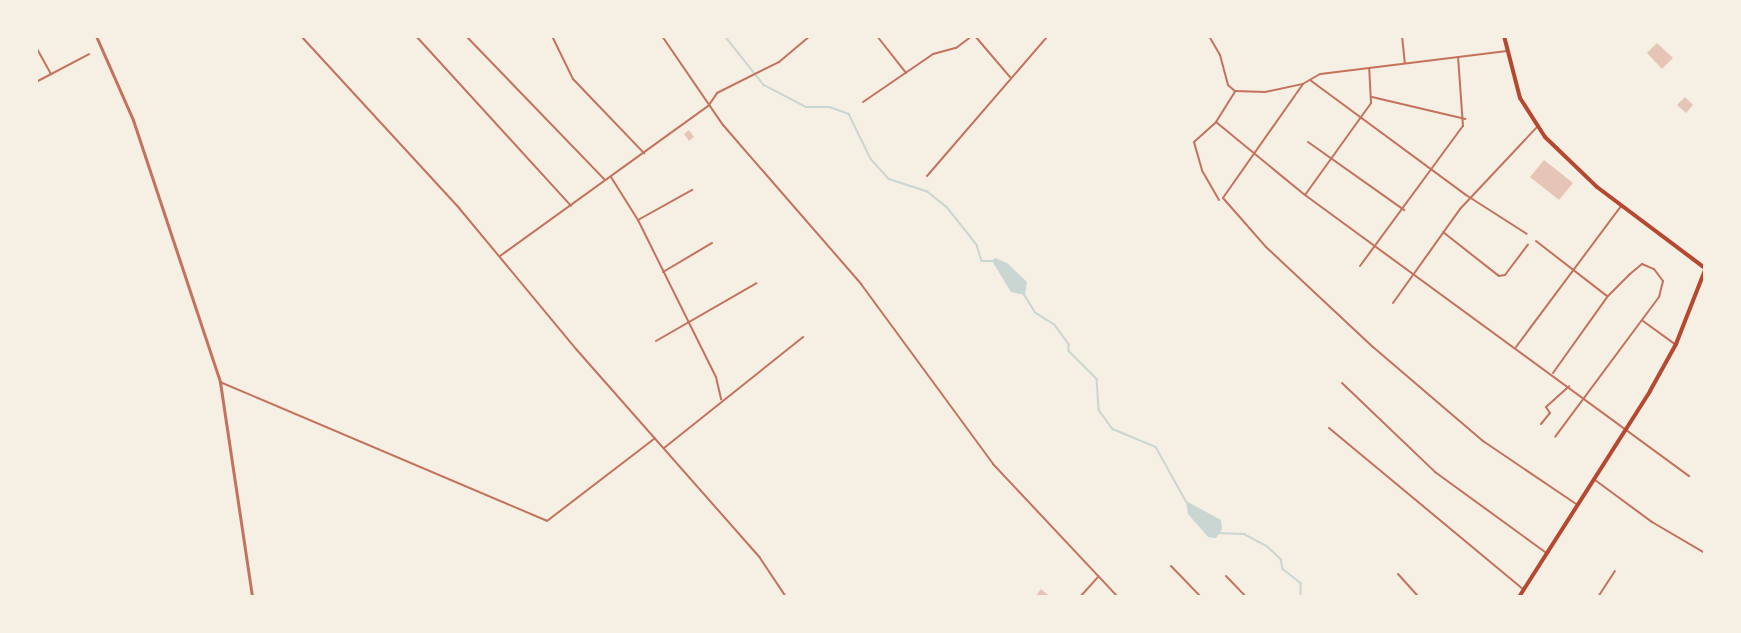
<!DOCTYPE html>
<style>
body{margin:0}
#map{position:relative;width:1741px;height:633px;overflow:hidden;background:#f6efe4;font-family:Literata,serif}
div>[style]{position:absolute}
[style*='--x']{left:calc(var(--x)*1px);top:calc(var(--y)*1px);width:calc(var(--w)*1px);rotate:calc(var(--a)*1deg)}
.water>*{inset:0;background:#c9d6d2}
.stream>*{height:1.5px;margin:-0.75px;padding:0 0.75px;transform-origin:0.75px;border-radius:0.75px;background:#c9d6d2}
.building>*{inset:0;background:#e6c5b7}
.minor>*{height:2px;margin:-1px;padding:0 1px;transform-origin:1px;border-radius:1px;background:#c5725c}
.tertiary>*{height:3px;margin:-1.5px;padding:0 1.5px;transform-origin:1.5px;border-radius:1.5px;background:#c5725c}
.primary>*{height:4px;margin:-2px;padding:0 2px;transform-origin:2px;border-radius:2px;background:#b5482f}
span{translate:-50% -50%;white-space:nowrap;text-align:center;line-height:1.15;-webkit-text-stroke:6px #f6efe4;paint-order:stroke}
.frame{position:absolute;inset:0;border:38px solid #f6efe4;pointer-events:none}
</style>
<div id="map">
<div class="water">
<div style="clip-path:polygon(995px 258px,1007px 263px,1027px 282px,1025px 295px,1011px 292px,992px 261px)"></div>
<div style="clip-path:polygon(1186px 501px,1221px 520px,1222px 529px,1216px 538px,1208px 537px,1188px 514px)"></div>
</div>
<div class="stream">
<div style="--x:725;--y:36;--w:63;--a:51.5"></div>
<div style="--x:764;--y:85;--w:47;--a:27.6"></div>
<div style="--x:806;--y:107;--w:24;--a:0"></div>
<div style="--x:830;--y:107;--w:20;--a:20"></div>
<div style="--x:849;--y:114;--w:50;--a:63.9"></div>
<div style="--x:871;--y:159;--w:27;--a:48"></div>
<div style="--x:889;--y:179;--w:40;--a:18"></div>
<div style="--x:927;--y:191;--w:26;--a:39"></div>
<div style="--x:947;--y:207;--w:48;--a:51.7"></div>
<div style="--x:977;--y:245;--w:17;--a:73"></div>
<div style="--x:982;--y:261;--w:10;--a:0"></div>
<div style="--x:1024;--y:294;--w:22;--a:58"></div>
<div style="--x:1036;--y:313;--w:22;--a:32"></div>
<div style="--x:1055;--y:325;--w:24;--a:54"></div>
<div style="--x:1069;--y:344;--w:7;--a:90"></div>
<div style="--x:1069;--y:351;--w:40;--a:45"></div>
<div style="--x:1097;--y:379;--w:31;--a:86"></div>
<div style="--x:1099;--y:410;--w:24;--a:54"></div>
<div style="--x:1113;--y:429;--w:47;--a:22.7"></div>
<div style="--x:1156;--y:447;--w:62;--a:60.9"></div>
<div style="--x:1216;--y:533;--w:28;--a:2"></div>
<div style="--x:1244;--y:534;--w:27;--a:28"></div>
<div style="--x:1268;--y:547;--w:18;--a:43"></div>
<div style="--x:1281;--y:559;--w:10;--a:79"></div>
<div style="--x:1283;--y:569;--w:23;--a:38"></div>
<div style="--x:1301;--y:583;--w:14;--a:90"></div>
</div>
<div class="building">
<div style="clip-path:polygon(1657px 43px,1673px 58px,1662px 69px,1647px 53px)"></div>
<div style="clip-path:polygon(1685px 97px,1693px 105px,1686px 113px,1677px 105px)"></div>
<div style="clip-path:polygon(689px 130px,694px 137px,689px 141px,684px 134px)"></div>
<div style="clip-path:polygon(1544px 160px,1573px 183px,1559px 200px,1530px 177px)"></div>
<div style="clip-path:polygon(1041px 589px,1048px 595px,1035px 597px)"></div>
</div>
<div class="minor">
<div style="--x:301;--y:36;--w:234;--a:47.4"></div>
<div style="--x:459;--y:208;--w:183;--a:50.3"></div>
<div style="--x:576;--y:349;--w:278;--a:48.6"></div>
<div style="--x:760;--y:558;--w:47;--a:56.3"></div>
<div style="--x:416;--y:36;--w:230;--a:47.6"></div>
<div style="--x:466;--y:36;--w:200;--a:46"></div>
<div style="--x:552;--y:36;--w:48;--a:64"></div>
<div style="--x:573;--y:79;--w:103;--a:46.2"></div>
<div style="--x:662;--y:36;--w:108;--a:55.6"></div>
<div style="--x:723;--y:125;--w:211;--a:49"></div>
<div style="--x:861;--y:284;--w:223;--a:53.7"></div>
<div style="--x:993;--y:464;--w:183;--a:46.8"></div>
<div style="--x:877;--y:36;--w:47;--a:51.9"></div>
<div style="--x:975;--y:36;--w:54;--a:49.5"></div>
<div style="--x:1209;--y:36;--w:22;--a:60"></div>
<div style="--x:1220;--y:55;--w:31;--a:75"></div>
<div style="--x:1228;--y:85;--w:9;--a:41"></div>
<div style="--x:1235;--y:91;--w:30;--a:2"></div>
<div style="--x:1265;--y:92;--w:39;--a:-12"></div>
<div style="--x:1402;--y:36;--w:27;--a:84"></div>
<div style="--x:36;--y:47;--w:31;--a:61"></div>
<div style="--x:1507;--y:51;--w:188;--a:173"></div>
<div style="--x:1320;--y:74;--w:20;--a:150"></div>
<div style="--x:1303;--y:84;--w:139;--a:125.1"></div>
<div style="--x:1223;--y:198;--w:65;--a:48.7"></div>
<div style="--x:1266;--y:247;--w:146;--a:43.1"></div>
<div style="--x:1373;--y:347;--w:145;--a:40.5"></div>
<div style="--x:1483;--y:441;--w:112;--a:34.1"></div>
<div style="--x:1310;--y:80;--w:194;--a:36.4"></div>
<div style="--x:1466;--y:195;--w:72;--a:32.6"></div>
<div style="--x:36;--y:82;--w:60;--a:-27.8"></div>
<div style="--x:1372;--y:97;--w:96;--a:13.3"></div>
<div style="--x:863;--y:102;--w:85;--a:-34.4"></div>
<div style="--x:933;--y:54;--w:24;--a:-15"></div>
<div style="--x:956;--y:48;--w:20;--a:-37"></div>
<div style="--x:1216;--y:122;--w:115;--a:39.4"></div>
<div style="--x:1305;--y:195;--w:476;--a:36.2"></div>
<div style="--x:1308;--y:142;--w:118;--a:35.3"></div>
<div style="--x:927;--y:176;--w:185;--a:-49.2"></div>
<div style="--x:611;--y:177;--w:51;--a:57.9"></div>
<div style="--x:638;--y:220;--w:175;--a:63.6"></div>
<div style="--x:716;--y:377;--w:23;--a:77"></div>
<div style="--x:1305;--y:195;--w:113;--a:-54.3"></div>
<div style="--x:1371;--y:103;--w:34;--a:-93"></div>
<div style="--x:1219;--y:200;--w:34;--a:-120"></div>
<div style="--x:1202;--y:170;--w:29;--a:-106"></div>
<div style="--x:1194;--y:142;--w:30;--a:-42"></div>
<div style="--x:1216;--y:122;--w:36;--a:-58"></div>
<div style="--x:638;--y:220;--w:62;--a:-29.1"></div>
<div style="--x:1443;--y:232;--w:71;--a:38.2"></div>
<div style="--x:1499;--y:276;--w:6;--a:-9"></div>
<div style="--x:1505;--y:275;--w:38;--a:-53"></div>
<div style="--x:1536;--y:241;--w:90;--a:37.8"></div>
<div style="--x:500;--y:256;--w:258;--a:-35.8"></div>
<div style="--x:709;--y:105;--w:14;--a:-56"></div>
<div style="--x:717;--y:93;--w:69;--a:-26.6"></div>
<div style="--x:779;--y:62;--w:40;--a:-40"></div>
<div style="--x:1360;--y:266;--w:174;--a:-53.7"></div>
<div style="--x:1463;--y:126;--w:69;--a:-94.1"></div>
<div style="--x:663;--y:272;--w:57;--a:-30.6"></div>
<div style="--x:1393;--y:303;--w:115;--a:-54.5"></div>
<div style="--x:1460;--y:209;--w:112;--a:-46.8"></div>
<div style="--x:1643;--y:321;--w:39;--a:36"></div>
<div style="--x:656;--y:341;--w:116;--a:-29.9"></div>
<div style="--x:1516;--y:347;--w:176;--a:-53.3"></div>
<div style="--x:1553;--y:373;--w:95;--a:-54.5"></div>
<div style="--x:1608;--y:296;--w:31;--a:-45"></div>
<div style="--x:1630;--y:274;--w:16;--a:-40"></div>
<div style="--x:1642;--y:264;--w:13;--a:23"></div>
<div style="--x:1654;--y:269;--w:15;--a:53"></div>
<div style="--x:1663;--y:281;--w:16;--a:104"></div>
<div style="--x:1659;--y:297;--w:174;--a:126.6"></div>
<div style="--x:220;--y:382;--w:355;--a:23"></div>
<div style="--x:547;--y:521;--w:136;--a:-37.5"></div>
<div style="--x:1342;--y:383;--w:129;--a:43.7"></div>
<div style="--x:1435;--y:472;--w:136;--a:36"></div>
<div style="--x:1541;--y:424;--w:14;--a:-51"></div>
<div style="--x:1550;--y:413;--w:7;--a:-124"></div>
<div style="--x:1546;--y:407;--w:31;--a:-42"></div>
<div style="--x:1329;--y:428;--w:252;--a:39.7"></div>
<div style="--x:664;--y:448;--w:178;--a:-38.6"></div>
<div style="--x:1595;--y:480;--w:71;--a:36.4"></div>
<div style="--x:1652;--y:522;--w:61;--a:30.3"></div>
<div style="--x:1171;--y:566;--w:43;--a:45.9"></div>
<div style="--x:1398;--y:574;--w:31;--a:48"></div>
<div style="--x:1226;--y:576;--w:29;--a:46"></div>
<div style="--x:1080;--y:597;--w:28;--a:-48"></div>
<div style="--x:1598;--y:597;--w:31;--a:-57"></div>
</div>
<div class="tertiary">
<div style="--x:96;--y:36;--w:92;--a:66.2"></div>
<div style="--x:133;--y:120;--w:276;--a:71.6"></div>
<div style="--x:220;--y:382;--w:217;--a:81.5"></div>
</div>
<div class="primary">
<div style="--x:1504;--y:36;--w:64;--a:75.5"></div>
<div style="--x:1520;--y:98;--w:46;--a:57.3"></div>
<div style="--x:1545;--y:137;--w:72;--a:43.9"></div>
<div style="--x:1597;--y:187;--w:135;--a:36.9"></div>
<div style="--x:1519;--y:597;--w:244;--a:-57.5"></div>
<div style="--x:1650;--y:391;--w:54;--a:-61"></div>
<div style="--x:1676;--y:344;--w:79;--a:-68.6"></div>
</div>
<div class="frame"></div>
</div>
